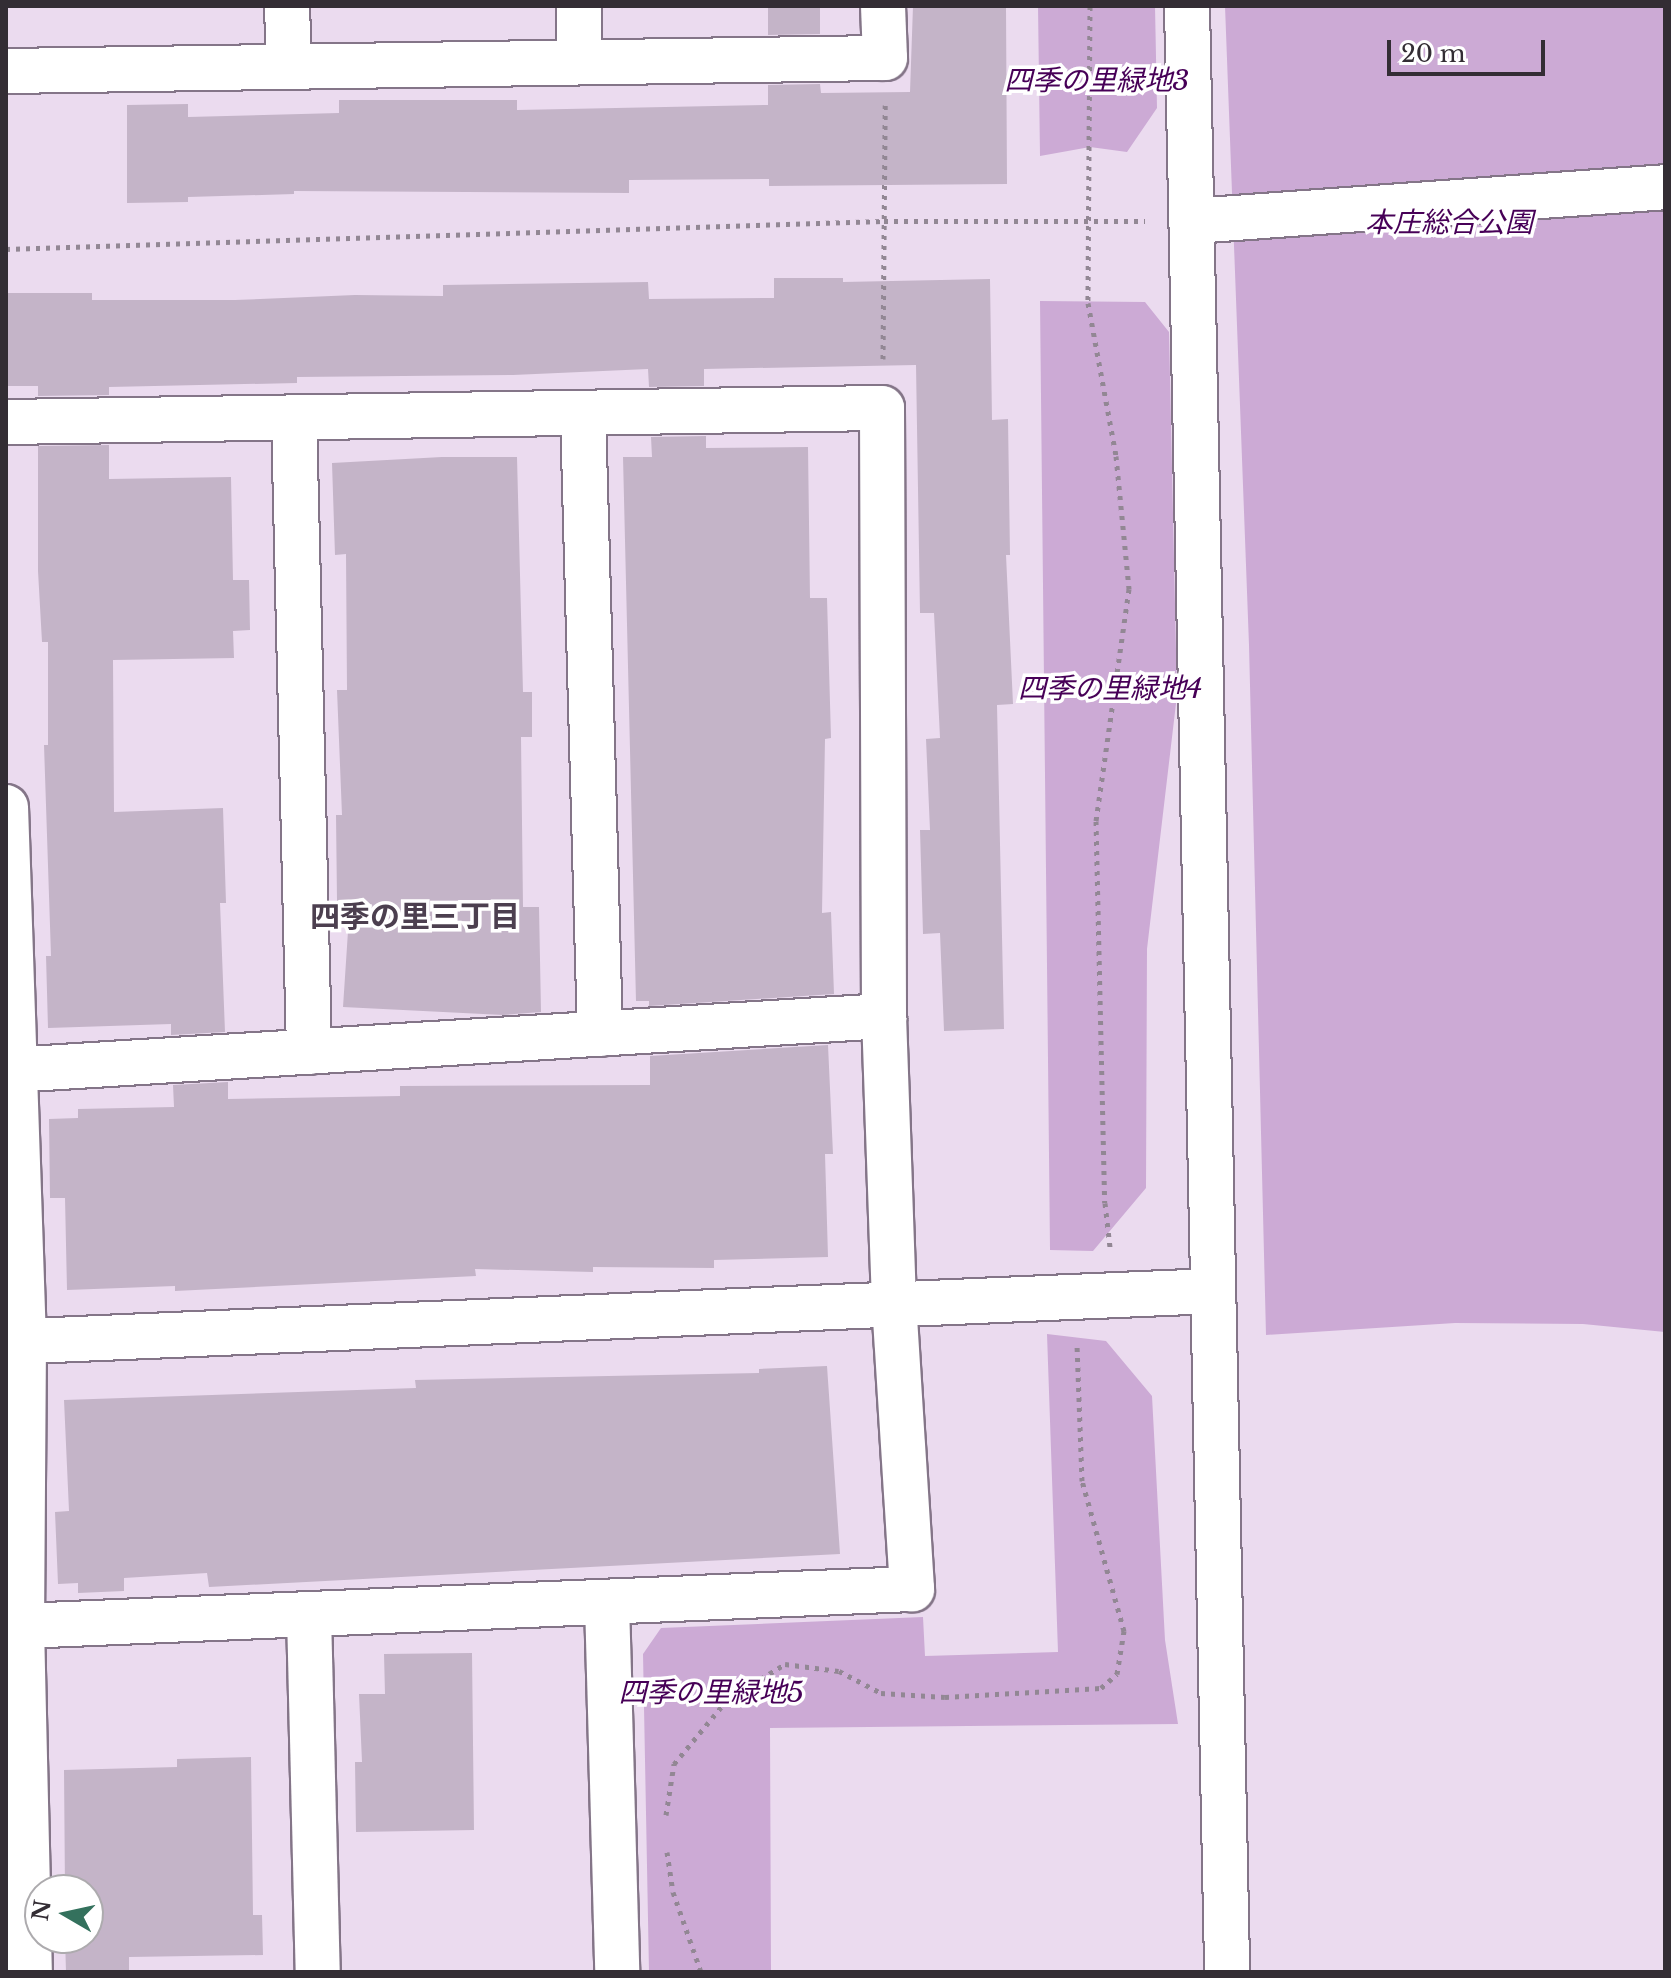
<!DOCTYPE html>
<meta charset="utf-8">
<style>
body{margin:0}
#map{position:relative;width:1671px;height:1978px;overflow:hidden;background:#ebdbef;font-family:"Libre Baskerville","Noto Sans JP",serif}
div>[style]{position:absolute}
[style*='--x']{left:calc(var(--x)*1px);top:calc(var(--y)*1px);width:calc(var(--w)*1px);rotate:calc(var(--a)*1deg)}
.green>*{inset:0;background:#ccaad5}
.building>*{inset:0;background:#c4b4c8}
.path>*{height:5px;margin-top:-2.5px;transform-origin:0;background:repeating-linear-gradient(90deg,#928794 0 4px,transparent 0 10px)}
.roads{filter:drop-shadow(2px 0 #847588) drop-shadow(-2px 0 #847588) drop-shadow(0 2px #847588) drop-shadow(0 -2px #847588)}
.street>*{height:44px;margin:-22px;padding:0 22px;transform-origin:22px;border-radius:22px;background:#fff}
.secondary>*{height:44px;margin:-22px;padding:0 22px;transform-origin:22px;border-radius:22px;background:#fff}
span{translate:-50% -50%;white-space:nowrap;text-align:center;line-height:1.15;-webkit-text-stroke:7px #fff;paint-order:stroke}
.park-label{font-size:28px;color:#470057;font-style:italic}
.neighbourhood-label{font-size:30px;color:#4c3f4f;font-weight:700}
.frame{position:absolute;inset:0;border:8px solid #332d34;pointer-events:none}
.north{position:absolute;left:24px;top:1874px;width:80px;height:80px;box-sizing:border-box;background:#fff;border:2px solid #adabae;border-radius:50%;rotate:279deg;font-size:22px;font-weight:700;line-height:32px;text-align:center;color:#332d34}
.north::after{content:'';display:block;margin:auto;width:28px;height:36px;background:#34715d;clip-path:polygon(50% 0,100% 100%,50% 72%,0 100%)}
.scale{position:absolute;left:1387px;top:40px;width:158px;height:36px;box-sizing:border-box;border:4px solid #332d34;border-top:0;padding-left:10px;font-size:24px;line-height:28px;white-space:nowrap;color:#332d34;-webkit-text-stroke:6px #fff;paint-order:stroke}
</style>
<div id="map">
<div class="green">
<div style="clip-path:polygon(1038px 6px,1155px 6px,1157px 108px,1127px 152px,1090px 147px,1040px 156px)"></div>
<div style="clip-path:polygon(1225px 6px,1665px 6px,1665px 1332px,1583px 1324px,1455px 1323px,1266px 1335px,1249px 645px)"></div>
<div style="clip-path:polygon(1040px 301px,1145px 302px,1169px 332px,1177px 695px,1147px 949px,1146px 1188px,1093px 1251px,1050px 1250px)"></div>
<div style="clip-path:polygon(1047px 1334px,1106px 1341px,1152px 1396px,1165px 1640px,1178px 1724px,770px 1728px,771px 1972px,649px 1972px,643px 1654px,661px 1628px,923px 1617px,925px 1656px,1058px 1652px)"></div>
</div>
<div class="building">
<div style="clip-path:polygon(768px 6px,820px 6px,820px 34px,768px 35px)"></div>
<div style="clip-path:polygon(913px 6px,1006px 6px,1007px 184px,769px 186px,769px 179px,629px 180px,629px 193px,294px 191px,294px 194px,188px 197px,188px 202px,127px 203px,127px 105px,188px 104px,188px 117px,339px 113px,339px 100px,517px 100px,517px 110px,768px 105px,768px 85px,820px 84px,821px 93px,910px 92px)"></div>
<div style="clip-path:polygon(774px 278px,843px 278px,843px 282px,990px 279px,992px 420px,1008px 419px,1010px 555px,1006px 555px,1013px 704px,997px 705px,1004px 1029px,944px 1031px,940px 933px,923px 934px,920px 830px,930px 830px,926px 739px,940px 738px,934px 613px,920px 613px,916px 365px,704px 369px,704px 386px,649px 387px,648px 369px,513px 375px,297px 377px,297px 383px,109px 387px,109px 395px,38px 396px,38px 386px,6px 386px,6px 293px,92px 293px,92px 300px,235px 300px,355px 295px,443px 296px,443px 285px,648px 282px,649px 299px,774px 298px)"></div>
<div style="clip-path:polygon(706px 436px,706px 448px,808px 447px,810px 598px,827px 598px,831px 738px,825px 739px,822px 913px,831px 912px,834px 994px,649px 1006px,649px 1001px,636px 1001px,623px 457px,652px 457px,651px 437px)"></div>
<div style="clip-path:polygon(109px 445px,109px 479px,231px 477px,233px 580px,249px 580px,250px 630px,233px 631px,234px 658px,113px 660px,114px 812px,223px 808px,226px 903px,220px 903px,225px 1032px,171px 1035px,171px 1024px,48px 1028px,46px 956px,51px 956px,44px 745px,48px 745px,48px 642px,42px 642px,38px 571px,38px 446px)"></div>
<div style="clip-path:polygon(442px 457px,517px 457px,523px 692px,532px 692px,532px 737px,521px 737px,523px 907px,539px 907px,541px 1012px,503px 1015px,343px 1007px,350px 901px,337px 901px,336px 815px,342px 815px,337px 690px,347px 690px,346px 554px,335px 555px,332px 463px)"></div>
<div style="clip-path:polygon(828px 1045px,833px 1154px,825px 1154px,828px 1257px,714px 1260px,714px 1268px,593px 1267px,593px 1272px,475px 1269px,476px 1276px,175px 1291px,175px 1286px,67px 1290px,65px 1198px,50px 1198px,49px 1119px,78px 1118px,78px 1109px,174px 1107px,173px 1085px,228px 1082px,228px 1099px,400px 1096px,400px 1086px,650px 1085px,650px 1056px)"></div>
<div style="clip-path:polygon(827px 1366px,840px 1554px,209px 1587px,207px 1573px,124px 1578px,124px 1591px,78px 1593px,78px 1583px,58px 1584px,55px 1512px,69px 1511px,64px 1400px,416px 1388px,415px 1380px,759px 1373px,759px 1369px)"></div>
<div style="clip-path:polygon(472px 1653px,474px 1830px,356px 1832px,355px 1762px,362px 1762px,359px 1694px,385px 1694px,384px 1654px)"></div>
<div style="clip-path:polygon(251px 1757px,253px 1915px,262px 1915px,263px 1955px,129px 1957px,129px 1972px,66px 1972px,65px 1938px,88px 1938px,88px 1890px,65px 1890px,64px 1770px,177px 1767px,177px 1759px)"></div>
</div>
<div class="path">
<div style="--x:1090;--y:6;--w:297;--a:90.4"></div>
<div style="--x:1088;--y:303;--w:156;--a:79.6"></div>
<div style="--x:1116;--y:456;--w:134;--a:84.4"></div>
<div style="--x:1129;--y:589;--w:234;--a:98.1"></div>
<div style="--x:1096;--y:821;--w:382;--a:88.7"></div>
<div style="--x:1105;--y:1203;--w:44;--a:83.5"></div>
<div style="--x:6;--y:249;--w:878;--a:-1.83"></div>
<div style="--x:884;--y:221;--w:261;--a:0"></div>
<div style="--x:883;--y:359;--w:254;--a:-89.5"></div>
<div style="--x:666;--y:1815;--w:52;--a:-81.1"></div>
<div style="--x:674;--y:1764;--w:83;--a:-50.4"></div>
<div style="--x:727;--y:1700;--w:68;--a:-31.8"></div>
<div style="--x:785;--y:1664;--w:54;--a:7.4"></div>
<div style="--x:839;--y:1671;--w:47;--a:27.6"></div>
<div style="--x:881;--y:1693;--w:64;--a:3.6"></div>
<div style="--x:945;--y:1697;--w:156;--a:-3.3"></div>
<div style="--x:1101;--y:1688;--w:21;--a:-41"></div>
<div style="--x:1117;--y:1674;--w:44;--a:-80.8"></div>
<div style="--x:1124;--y:1631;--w:156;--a:-105.6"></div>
<div style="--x:1082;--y:1481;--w:136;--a:-92.1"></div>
<div style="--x:667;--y:1852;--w:40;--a:81.5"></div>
<div style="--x:673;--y:1892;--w:85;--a:70.7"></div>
</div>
<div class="roads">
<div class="street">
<div style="--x:287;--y:6;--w:61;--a:88.1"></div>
<div style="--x:579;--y:6;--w:56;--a:90"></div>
<div style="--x:6;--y:71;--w:879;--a:-0.85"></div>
<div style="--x:885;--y:58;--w:52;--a:-92.2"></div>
<div style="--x:1193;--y:221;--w:473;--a:-4.1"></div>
<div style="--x:583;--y:413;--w:621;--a:88.43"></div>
<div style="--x:294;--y:418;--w:634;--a:88.64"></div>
<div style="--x:6;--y:422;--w:876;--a:-0.92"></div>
<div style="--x:882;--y:408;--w:608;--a:89.81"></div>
<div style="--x:884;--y:1016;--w:286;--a:88"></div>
<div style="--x:894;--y:1302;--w:288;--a:86.4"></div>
<div style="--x:912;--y:1589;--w:891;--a:177.62"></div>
<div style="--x:6;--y:807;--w:534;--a:88.07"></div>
<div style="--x:24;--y:1341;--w:285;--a:90.4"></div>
<div style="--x:22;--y:1626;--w:346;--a:88.7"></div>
<div style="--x:12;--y:1070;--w:874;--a:-3.54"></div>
<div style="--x:607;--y:1603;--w:369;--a:88.4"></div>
<div style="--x:309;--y:1615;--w:357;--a:88.6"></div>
</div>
<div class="secondary">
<div style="--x:1187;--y:6;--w:1966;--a:88.83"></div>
<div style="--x:6;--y:1342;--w:1206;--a:-2.42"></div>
</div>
</div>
<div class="park-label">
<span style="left:1097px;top:81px">四季の里緑地3</span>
<span style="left:1449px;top:223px">本庄総合公園</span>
<span style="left:1110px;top:689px">四季の里緑地4</span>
<span style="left:711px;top:1693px">四季の里緑地5</span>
</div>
<div class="neighbourhood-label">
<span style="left:415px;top:917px">四季の里三丁目</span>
</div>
<div class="frame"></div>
<div class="north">N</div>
<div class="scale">20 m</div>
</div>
